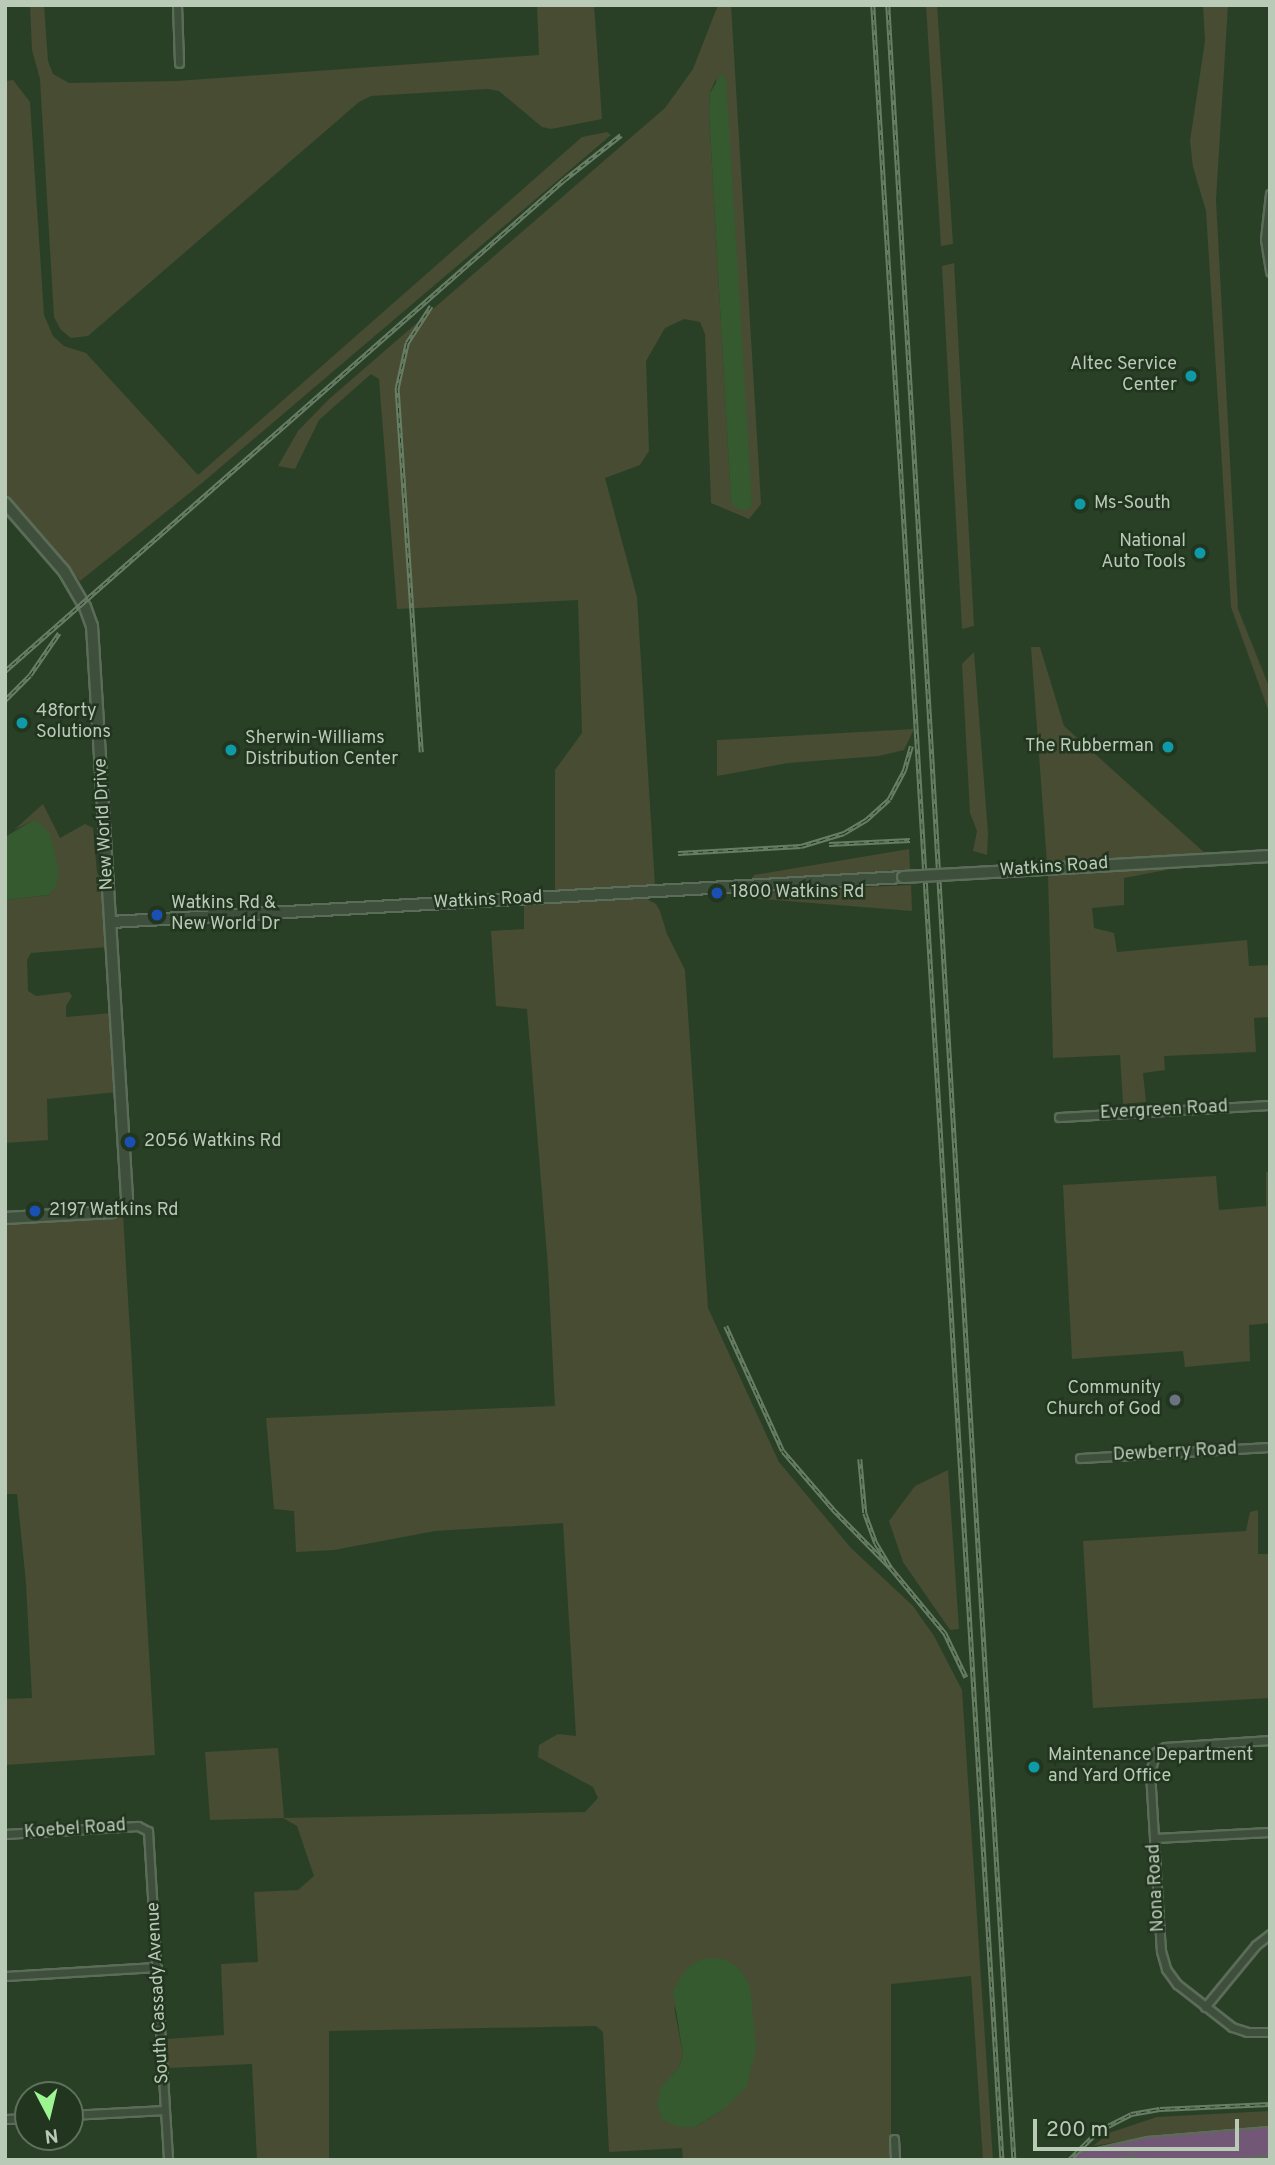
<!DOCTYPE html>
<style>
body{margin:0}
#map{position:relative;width:1275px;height:2165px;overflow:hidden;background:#2a4026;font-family:Overpass,sans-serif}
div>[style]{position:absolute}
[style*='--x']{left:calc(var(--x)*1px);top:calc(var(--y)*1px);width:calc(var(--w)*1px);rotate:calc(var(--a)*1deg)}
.green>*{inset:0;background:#474c33}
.water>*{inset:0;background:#365a30}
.roads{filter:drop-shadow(2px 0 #5b6d58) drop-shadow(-2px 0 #5b6d58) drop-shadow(0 2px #5b6d58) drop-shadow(0 -2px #5b6d58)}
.minor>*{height:7px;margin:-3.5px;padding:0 3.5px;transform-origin:3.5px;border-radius:3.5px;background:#3e503b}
.tertiary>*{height:10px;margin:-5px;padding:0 5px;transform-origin:5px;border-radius:5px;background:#3e503b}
.motorway>*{height:14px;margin:-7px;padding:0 7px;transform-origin:7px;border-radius:7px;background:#725876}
.rail>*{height:4.5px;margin-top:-2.25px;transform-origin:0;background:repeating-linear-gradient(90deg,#22351f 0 5px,#677e64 0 10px);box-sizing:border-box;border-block:2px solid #677e64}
.bridges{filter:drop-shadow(2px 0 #5b6d58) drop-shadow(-2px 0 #5b6d58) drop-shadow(0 2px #5b6d58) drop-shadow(0 -2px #5b6d58)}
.tertiary-bridge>*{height:10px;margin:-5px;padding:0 5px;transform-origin:5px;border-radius:5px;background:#3e503b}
.dots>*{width:19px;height:19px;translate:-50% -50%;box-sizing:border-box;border:4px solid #22351f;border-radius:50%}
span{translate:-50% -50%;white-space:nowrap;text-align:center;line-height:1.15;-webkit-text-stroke:5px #22351f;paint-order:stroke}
.poi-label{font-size:18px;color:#b9cab7}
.right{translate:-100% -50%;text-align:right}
.left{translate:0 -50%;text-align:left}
.street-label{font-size:18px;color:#b9cab7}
.frame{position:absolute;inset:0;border:7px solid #b9cab7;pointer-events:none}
.north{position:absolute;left:14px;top:2081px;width:70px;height:70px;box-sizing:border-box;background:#22351f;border:2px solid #5e715c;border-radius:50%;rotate:173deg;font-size:19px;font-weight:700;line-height:28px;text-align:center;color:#b9cab7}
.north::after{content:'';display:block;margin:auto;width:24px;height:32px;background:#9cf591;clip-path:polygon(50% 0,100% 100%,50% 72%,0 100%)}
.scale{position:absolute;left:1033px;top:2119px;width:206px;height:32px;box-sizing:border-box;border:4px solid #b9cab7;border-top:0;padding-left:9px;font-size:21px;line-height:24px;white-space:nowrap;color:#b9cab7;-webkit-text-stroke:5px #22351f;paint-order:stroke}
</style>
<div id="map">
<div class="green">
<div style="clip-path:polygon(30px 5px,44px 5px,48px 61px,53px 74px,69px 83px,177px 81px,539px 55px,537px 5px,594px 5px,602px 119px,551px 129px,542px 127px,499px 91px,487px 89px,371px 96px,359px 102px,88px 336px,71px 338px,61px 330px,54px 317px,40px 79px,32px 50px)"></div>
<div style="clip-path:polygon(evenodd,718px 5px,731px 5px,761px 504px,749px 519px,711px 503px,705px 334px,700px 322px,684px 319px,665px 328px,646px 361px,649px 451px,640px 465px,605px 478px,637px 597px,655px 886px,555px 893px,555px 770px,582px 733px,578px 600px,397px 609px,379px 379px,371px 374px,319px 420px,295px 469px,278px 466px,298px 431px,328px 400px,665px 108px,693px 69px,718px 5px,716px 79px,731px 500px,709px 112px,710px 92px,716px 79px)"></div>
<div style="clip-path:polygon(926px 5px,937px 5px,953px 244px,941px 246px)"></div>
<div style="clip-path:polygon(1203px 5px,1228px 5px,1216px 200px,1238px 609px,1270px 689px,1270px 715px,1231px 607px,1206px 211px,1193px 167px,1190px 141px,1205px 41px)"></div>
<div style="clip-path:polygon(13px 80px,30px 102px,44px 315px,53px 336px,64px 346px,86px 353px,198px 475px,582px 137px,607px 132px,611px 135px,202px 483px,80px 581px,5px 494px,5px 81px)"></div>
<div style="clip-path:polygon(954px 263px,974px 626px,962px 629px,942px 266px)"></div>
<div style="clip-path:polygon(1031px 647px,1040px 647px,1064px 726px,1207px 855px,1047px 863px)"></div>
<div style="clip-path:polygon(974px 652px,988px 833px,987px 855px,973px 851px,977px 831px,970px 813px,962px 664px)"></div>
<div style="clip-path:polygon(914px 729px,904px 750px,879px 756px,788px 763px,717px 776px,717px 740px)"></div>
<div style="clip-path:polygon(43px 804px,60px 838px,85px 824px,93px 828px,97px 872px,108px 896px,108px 947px,31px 953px,27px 960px,28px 991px,36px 996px,69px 992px,72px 996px,66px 1006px,66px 1017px,112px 1013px,117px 1092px,47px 1099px,48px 1140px,5px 1143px,5px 900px,49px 895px,32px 821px,14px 830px)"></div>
<div style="clip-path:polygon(909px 849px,910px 869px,750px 882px,754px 875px)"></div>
<div style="clip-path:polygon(1182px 867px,1124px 878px,1124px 905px,1092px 908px,1094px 928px,1114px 933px,1117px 952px,1247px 940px,1249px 966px,1270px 965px,1270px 1017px,1254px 1018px,1256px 1052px,1164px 1056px,1165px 1070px,1143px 1073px,1146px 1102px,1123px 1104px,1120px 1055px,1053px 1058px,1048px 876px)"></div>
<div style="clip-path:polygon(911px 885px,912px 911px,736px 897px,732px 893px)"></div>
<div style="clip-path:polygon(evenodd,645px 898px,656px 904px,660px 911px,667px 934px,685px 970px,708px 1308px,779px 1462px,851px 1548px,913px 1606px,934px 1636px,962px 1690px,993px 2160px,983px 2160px,971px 1976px,891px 1984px,891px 2160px,683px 2160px,682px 2148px,609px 2152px,603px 2032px,596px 2026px,329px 2031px,329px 2160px,257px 2160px,252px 2064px,168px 2068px,167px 2039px,224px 2035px,221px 1964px,258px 1962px,254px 1892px,298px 1890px,314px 1876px,297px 1826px,283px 1818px,210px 1820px,205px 1752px,278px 1748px,284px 1818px,585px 1812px,598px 1798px,593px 1787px,538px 1757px,539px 1745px,558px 1734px,576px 1736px,563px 1523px,435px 1531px,334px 1550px,296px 1552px,294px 1511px,274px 1509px,266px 1418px,555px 1406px,548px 1267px,527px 1009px,496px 1006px,491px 931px,524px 929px,524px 905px,645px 898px,674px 2006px,724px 2109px,695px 2127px,679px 2127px,662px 2087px,679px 2067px,683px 2055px,674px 2006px)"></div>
<div style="clip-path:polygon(1266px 1172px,1270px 1172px,1270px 1323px,1249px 1325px,1250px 1361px,1185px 1367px,1183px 1351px,1072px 1359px,1063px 1185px,1216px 1176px,1219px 1210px,1266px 1206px)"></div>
<div style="clip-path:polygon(123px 1214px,155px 1755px,5px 1765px,5px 1699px,32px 1698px,26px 1583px,17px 1494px,5px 1494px,5px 1223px)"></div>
<div style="clip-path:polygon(948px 1470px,959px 1629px,950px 1630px,903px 1562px,889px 1521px,915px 1486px)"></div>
<div style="clip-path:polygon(1258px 1510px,1258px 1554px,1270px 1554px,1270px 1698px,1093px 1708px,1083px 1541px,1246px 1531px,1250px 1512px)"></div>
<div style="clip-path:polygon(1270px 2111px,1270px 2128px,1161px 2135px,1093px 2146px,1109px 2133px,1157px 2117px)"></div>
</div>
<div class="water">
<div style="clip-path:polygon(721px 74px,726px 78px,752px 505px,744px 511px,734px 507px,731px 501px,709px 112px,710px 93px)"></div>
<div style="clip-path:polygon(32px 821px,42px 825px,50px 834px,59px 873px,56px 886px,49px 895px,5px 900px,5px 837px)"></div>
<div style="clip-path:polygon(704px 1958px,723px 1959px,738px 1967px,750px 1986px,756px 2048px,747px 2086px,724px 2109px,695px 2127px,679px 2127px,663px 2120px,657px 2104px,661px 2087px,679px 2067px,683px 2055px,673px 1990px,688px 1967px)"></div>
</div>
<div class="roads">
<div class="minor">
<div style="--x:177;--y:5;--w:58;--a:88"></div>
<div style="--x:1270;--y:194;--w:45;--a:96.3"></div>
<div style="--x:1265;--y:239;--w:33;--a:81"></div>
<div style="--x:1059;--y:1117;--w:211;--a:-3.3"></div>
<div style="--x:1080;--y:1458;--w:190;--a:-3.3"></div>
<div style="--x:1270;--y:1740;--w:105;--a:176.2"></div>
<div style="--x:1165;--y:1747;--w:10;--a:151"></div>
<div style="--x:1156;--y:1752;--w:21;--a:107"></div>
<div style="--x:1150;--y:1772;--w:179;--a:86.5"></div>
<div style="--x:1161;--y:1951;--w:19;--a:74"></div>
<div style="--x:1166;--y:1969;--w:19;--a:54"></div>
<div style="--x:1177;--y:1984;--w:70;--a:38"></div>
<div style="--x:1232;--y:2027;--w:16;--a:18"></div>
<div style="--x:1247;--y:2032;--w:23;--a:0"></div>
<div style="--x:5;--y:1834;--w:133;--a:-3.4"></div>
<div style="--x:138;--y:1826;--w:11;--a:27"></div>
<div style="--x:148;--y:1831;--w:330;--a:86.5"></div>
<div style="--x:1154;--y:1838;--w:116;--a:-3"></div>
<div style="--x:5;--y:1976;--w:152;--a:-3.4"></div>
<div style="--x:1205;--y:2007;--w:80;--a:-50.6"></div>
<div style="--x:1256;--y:1945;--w:18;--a:-38"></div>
<div style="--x:70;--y:2115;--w:95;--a:-3"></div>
<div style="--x:5;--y:2119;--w:23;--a:-2"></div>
<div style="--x:894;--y:2139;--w:21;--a:87"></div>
</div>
<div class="tertiary">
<div style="--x:5;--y:503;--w:90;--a:49.1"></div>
<div style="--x:64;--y:571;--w:42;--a:59.7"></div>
<div style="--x:85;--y:607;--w:20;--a:70"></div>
<div style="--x:92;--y:626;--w:574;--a:86.5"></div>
<div style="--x:127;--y:1199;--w:6;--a:108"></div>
<div style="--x:125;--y:1205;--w:16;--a:153"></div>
<div style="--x:111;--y:1212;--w:106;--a:176.8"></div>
<div style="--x:1062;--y:868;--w:208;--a:-3.3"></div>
<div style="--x:111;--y:922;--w:793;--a:-3.25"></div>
</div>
<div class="motorway">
<div style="--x:1080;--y:2160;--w:71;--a:-12.3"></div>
<div style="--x:1149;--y:2145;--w:121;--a:-4.7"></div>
<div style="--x:1143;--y:2160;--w:128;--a:-5.4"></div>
</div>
</div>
<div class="rail">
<div style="--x:873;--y:5;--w:2159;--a:86.57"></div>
<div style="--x:888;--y:5;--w:2159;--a:86.65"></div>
<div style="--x:5;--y:671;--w:745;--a:-41.3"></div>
<div style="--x:565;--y:179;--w:71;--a:-38.2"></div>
<div style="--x:5;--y:700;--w:35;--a:-45"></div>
<div style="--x:30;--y:675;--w:51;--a:-55.4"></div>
<div style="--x:421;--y:752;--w:365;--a:-93.8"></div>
<div style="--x:397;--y:388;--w:46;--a:-77.5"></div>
<div style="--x:407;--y:343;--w:44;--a:-57"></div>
<div style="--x:829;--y:844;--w:81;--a:-2.8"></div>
<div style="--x:678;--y:853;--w:123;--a:-3.3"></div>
<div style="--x:801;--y:846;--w:45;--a:-16.8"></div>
<div style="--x:844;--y:833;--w:26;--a:-31"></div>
<div style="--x:866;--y:820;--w:31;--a:-42"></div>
<div style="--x:889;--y:799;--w:32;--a:-62"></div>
<div style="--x:904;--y:771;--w:26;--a:-74"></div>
<div style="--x:726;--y:1326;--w:137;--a:65.5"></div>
<div style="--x:783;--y:1451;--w:77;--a:49.2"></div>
<div style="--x:833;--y:1509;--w:83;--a:45.5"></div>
<div style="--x:860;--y:1459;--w:54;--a:84.7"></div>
<div style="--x:865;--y:1513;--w:32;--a:70"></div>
<div style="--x:876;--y:1543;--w:29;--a:59"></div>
<div style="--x:891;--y:1568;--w:85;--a:50.3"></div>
<div style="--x:945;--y:1633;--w:49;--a:64.5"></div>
<div style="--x:1069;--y:2160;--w:41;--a:-45"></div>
<div style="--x:1098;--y:2131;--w:37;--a:-27"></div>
<div style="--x:1131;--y:2114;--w:29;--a:-10"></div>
<div style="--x:1160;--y:2109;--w:110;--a:-2.6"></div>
</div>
<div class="bridges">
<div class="tertiary-bridge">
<div style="--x:903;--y:877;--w:159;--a:-3.2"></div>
</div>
</div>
<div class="dots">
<div style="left:1191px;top:376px;background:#0f9aa8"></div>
<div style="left:1080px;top:504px;background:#0f9aa8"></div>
<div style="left:1200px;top:553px;background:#0f9aa8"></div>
<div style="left:22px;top:723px;background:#0f9aa8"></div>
<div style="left:1168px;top:747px;background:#0f9aa8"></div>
<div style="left:231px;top:750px;background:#0f9aa8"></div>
<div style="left:717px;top:893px;background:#1a4fb4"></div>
<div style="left:157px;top:915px;background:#1a4fb4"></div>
<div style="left:130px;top:1142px;background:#1a4fb4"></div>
<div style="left:35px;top:1211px;background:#1a4fb4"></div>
<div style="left:1175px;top:1400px;background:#6b7280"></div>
<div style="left:1034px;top:1767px;background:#0f9aa8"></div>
</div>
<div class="poi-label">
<span class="right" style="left:1177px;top:376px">Altec Service<br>Center</span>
<span class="left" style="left:1094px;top:504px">Ms-South</span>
<span class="right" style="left:1186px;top:553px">National<br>Auto Tools</span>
<span class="left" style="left:36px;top:723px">48forty<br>Solutions</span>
<span class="left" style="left:245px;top:750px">Sherwin-Williams<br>Distribution Center</span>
<span class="right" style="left:1154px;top:747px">The Rubberman</span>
<span class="left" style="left:731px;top:893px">1800 Watkins Rd</span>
<span class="left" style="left:171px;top:915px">Watkins Rd &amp;<br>New World Dr</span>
<span class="left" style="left:144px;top:1142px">2056 Watkins Rd</span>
<span class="left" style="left:49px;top:1211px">2197 Watkins Rd</span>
<span class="right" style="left:1161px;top:1400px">Community<br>Church of God</span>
<span class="left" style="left:1048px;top:1767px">Maintenance Department<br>and Yard Office</span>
</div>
<div class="street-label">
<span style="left:105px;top:824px;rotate:-93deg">New World Drive</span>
<span style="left:1054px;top:868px;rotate:-4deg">Watkins Road</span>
<span style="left:488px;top:901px;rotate:-3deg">Watkins Road</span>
<span style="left:1164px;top:1111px;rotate:-3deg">Evergreen Road</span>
<span style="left:1175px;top:1453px;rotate:-3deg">Dewberry Road</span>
<span style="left:75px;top:1830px;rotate:-4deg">Koebel Road</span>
<span style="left:1157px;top:1888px;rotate:-93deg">Nona Road</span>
<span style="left:159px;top:1993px;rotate:-93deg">South Cassady Avenue</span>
</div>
<div class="frame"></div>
<div class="north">N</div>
<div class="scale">200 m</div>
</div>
